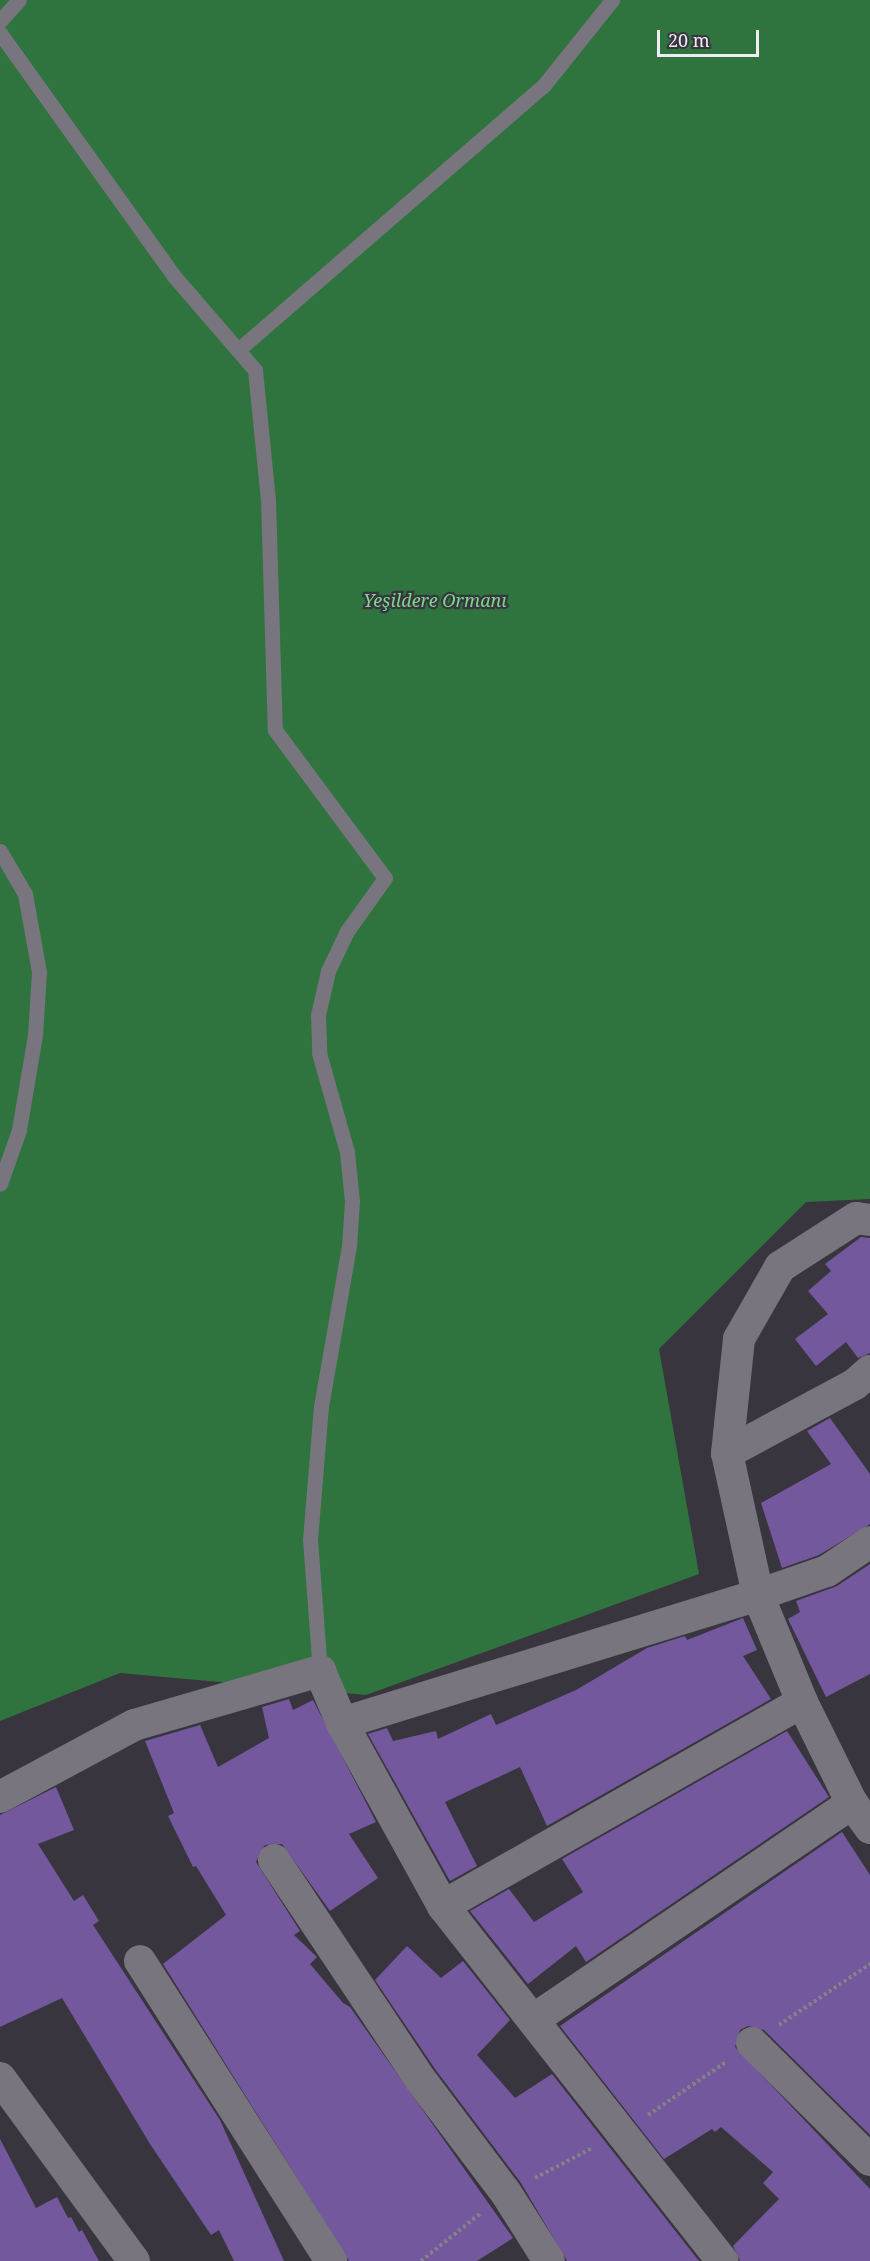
<!DOCTYPE html>
<meta charset="utf-8">
<style>
body{margin:0}
#map{position:relative;width:870px;height:2261px;overflow:hidden;background:#38353e;font-family:"Noto Serif",serif}
div>[style]{position:absolute}
[style*='--x']{left:calc(var(--x)*1px);top:calc(var(--y)*1px);width:calc(var(--w)*1px);rotate:calc(var(--a)*1deg)}
.forest>*{inset:0;background:#2f743f}
.building>*{inset:0;background:#73589d}
.path>*{height:4px;margin-top:-2px;transform-origin:0;background:repeating-linear-gradient(90deg,#848189 0 3px,transparent 0 6px)}
.lane>*{height:15px;margin:-7.5px;padding:0 7.5px;transform-origin:7.5px;border-radius:7.5px;background:#78757f}
.street>*{height:32px;margin:-16px;padding:0 16px;transform-origin:16px;border-radius:16px;background:#78757f}
span{translate:-50% -50%;white-space:nowrap;text-align:center;line-height:1.15;-webkit-text-stroke:4.5px #38353e;paint-order:stroke}
.park-label{font-size:18px;color:#7bd88d;font-style:italic}
.scale{position:absolute;left:657px;top:30px;width:102px;height:27px;box-sizing:border-box;border:3px solid #efedf3;border-top:0;padding-left:8px;font-size:18px;line-height:21px;white-space:nowrap;color:#efedf3;-webkit-text-stroke:4px #38353e;paint-order:stroke}
</style>
<div id="map">
<div class="forest">
<div style="clip-path:polygon(0 0,870px 0,870px 1199px,806px 1202px,659px 1349px,699px 1574px,366px 1695px,120px 1673px,0 1721px)"></div>
</div>
<div class="building">
<div style="clip-path:polygon(861px 1237px,870px 1238px,870px 1353px,858px 1358px,846px 1342px,816px 1366px,795px 1339px,828px 1314px,808px 1291px,831px 1271px,825px 1264px)"></div>
<div style="clip-path:polygon(830px 1418px,870px 1474px,870px 1524px,819px 1555px,782px 1568px,761px 1503px,831px 1464px,807px 1431px)"></div>
<div style="clip-path:polygon(870px 1564px,870px 1674px,826px 1697px,788px 1619px,800px 1612px,796px 1601px,837px 1586px)"></div>
<div style="clip-path:polygon(743px 1618px,757px 1650px,743px 1656px,771px 1699px,547px 1826px,520px 1767px,445px 1802px,477px 1866px,450px 1881px,368px 1734px,387px 1728px,393px 1741px,436px 1731px,438px 1739px,491px 1714px,496px 1725px,576px 1690px,647px 1648px,685px 1636px,687px 1640px)"></div>
<div style="clip-path:polygon(289px 1699px,293px 1710px,313px 1700px,376px 1822px,349px 1834px,378px 1878px,330px 1911px,282px 1844px,265px 1845px,256px 1862px,300px 1931px,294px 1935px,317px 1957px,310px 1964px,343px 2003px,350px 2007px,513px 2238px,477px 2261px,349px 2261px,163px 1964px,226px 1915px,196px 1866px,193px 1867px,168px 1816px,174px 1813px,145px 1741px,200px 1725px,218px 1767px,269px 1738px,262px 1707px)"></div>
<div style="clip-path:polygon(787px 1731px,829px 1797px,586px 1962px,576px 1946px,528px 1984px,470px 1911px,509px 1889px,534px 1922px,583px 1892px,562px 1859px)"></div>
<div style="clip-path:polygon(56px 1787px,74px 1830px,38px 1844px,74px 1901px,83px 1895px,99px 1921px,93px 1925px,220px 2120px,284px 2261px,234px 2261px,219px 2230px,211px 2235px,150px 2144px,62px 1998px,0 2027px,0 1815px)"></div>
<div style="clip-path:polygon(842px 1832px,870px 1875px,870px 2135px,764px 2030px,748px 2026px,740px 2030px,735px 2047px,870px 2189px,870px 2261px,740px 2261px,733px 2246px,779px 2199px,763px 2183px,773px 2172px,721px 2127px,715px 2132px,712px 2129px,664px 2159px,560px 2026px)"></div>
<div style="clip-path:polygon(407px 1946px,441px 1978px,463px 1961px,510px 2020px,477px 2055px,515px 2098px,552px 2074px,699px 2261px,567px 2261px,521px 2183px,435px 2069px,375px 1980px)"></div>
<div style="clip-path:polygon(0 2139px,36px 2208px,57px 2197px,68px 2218px,71px 2217px,79px 2232px,82px 2230px,99px 2261px,0 2261px)"></div>
</div>
<div class="path">
<div style="--x:779;--y:2025;--w:110;--a:-33.8"></div>
<div style="--x:648;--y:2115;--w:94;--a:-34.2"></div>
<div style="--x:535;--y:2178;--w:64;--a:-27.8"></div>
<div style="--x:421;--y:2261;--w:77;--a:-38.7"></div>
</div>
<div class="lane">
<div style="--x:0;--y:21;--w:28;--a:-48"></div>
<div style="--x:0;--y:33;--w:297;--a:54.4"></div>
<div style="--x:173;--y:275;--w:125;--a:49.2"></div>
<div style="--x:255;--y:370;--w:131;--a:84.3"></div>
<div style="--x:268;--y:500;--w:230;--a:88.3"></div>
<div style="--x:275;--y:730;--w:184;--a:53.4"></div>
<div style="--x:385;--y:878;--w:65;--a:125.6"></div>
<div style="--x:347;--y:931;--w:44;--a:115.4"></div>
<div style="--x:328;--y:971;--w:45;--a:102.8"></div>
<div style="--x:318;--y:1015;--w:38;--a:88"></div>
<div style="--x:319;--y:1053;--w:103;--a:74.2"></div>
<div style="--x:347;--y:1152;--w:49;--a:84.2"></div>
<div style="--x:352;--y:1201;--w:45;--a:93.8"></div>
<div style="--x:349;--y:1246;--w:162;--a:99.9"></div>
<div style="--x:321;--y:1406;--w:133;--a:94.7"></div>
<div style="--x:310;--y:1539;--w:132;--a:85.7"></div>
<div style="--x:238;--y:350;--w:405;--a:-40.9"></div>
<div style="--x:544;--y:85;--w:109;--a:-51.3"></div>
<div style="--x:0;--y:851;--w:50;--a:59.8"></div>
<div style="--x:25;--y:894;--w:79;--a:79.8"></div>
<div style="--x:39;--y:972;--w:63;--a:93.6"></div>
<div style="--x:35;--y:1035;--w:96;--a:99.6"></div>
<div style="--x:19;--y:1130;--w:57;--a:109.4"></div>
</div>
<div class="street">
<div style="--x:870;--y:1220;--w:14;--a:-172"></div>
<div style="--x:856;--y:1218;--w:90;--a:147.2"></div>
<div style="--x:780;--y:1267;--w:83;--a:119.7"></div>
<div style="--x:739;--y:1339;--w:115;--a:96"></div>
<div style="--x:727;--y:1453;--w:145;--a:77.7"></div>
<div style="--x:758;--y:1595;--w:116;--a:67.6"></div>
<div style="--x:802;--y:1702;--w:113;--a:63.7"></div>
<div style="--x:852;--y:1803;--w:31;--a:54"></div>
<div style="--x:727;--y:1453;--w:145;--a:-28.3"></div>
<div style="--x:855;--y:1384;--w:20;--a:-41"></div>
<div style="--x:342;--y:1723;--w:435;--a:-17.1"></div>
<div style="--x:758;--y:1595;--w:73;--a:-19.2"></div>
<div style="--x:827;--y:1571;--w:52;--a:-34"></div>
<div style="--x:0;--y:1797;--w:152;--a:-28.2"></div>
<div style="--x:134;--y:1725;--w:194;--a:-16.2"></div>
<div style="--x:320;--y:1671;--w:56;--a:67.1"></div>
<div style="--x:342;--y:1723;--w:209;--a:61.1"></div>
<div style="--x:443;--y:1906;--w:452;--a:51.8"></div>
<div style="--x:274;--y:1860;--w:263;--a:56.3"></div>
<div style="--x:420;--y:2079;--w:143;--a:53"></div>
<div style="--x:506;--y:2193;--w:80;--a:57.7"></div>
<div style="--x:443;--y:1906;--w:413;--a:-29.6"></div>
<div style="--x:140;--y:1961;--w:356;--a:57.5"></div>
<div style="--x:533;--y:2020;--w:386;--a:-34.2"></div>
<div style="--x:752;--y:2043;--w:166;--a:44.8"></div>
<div style="--x:0;--y:2078;--w:227;--a:53.8"></div>
</div>
<div class="park-label">
<span style="left:435px;top:600px">Yeşildere Ormanı</span>
</div>
<div class="scale">20 m</div>
</div>
